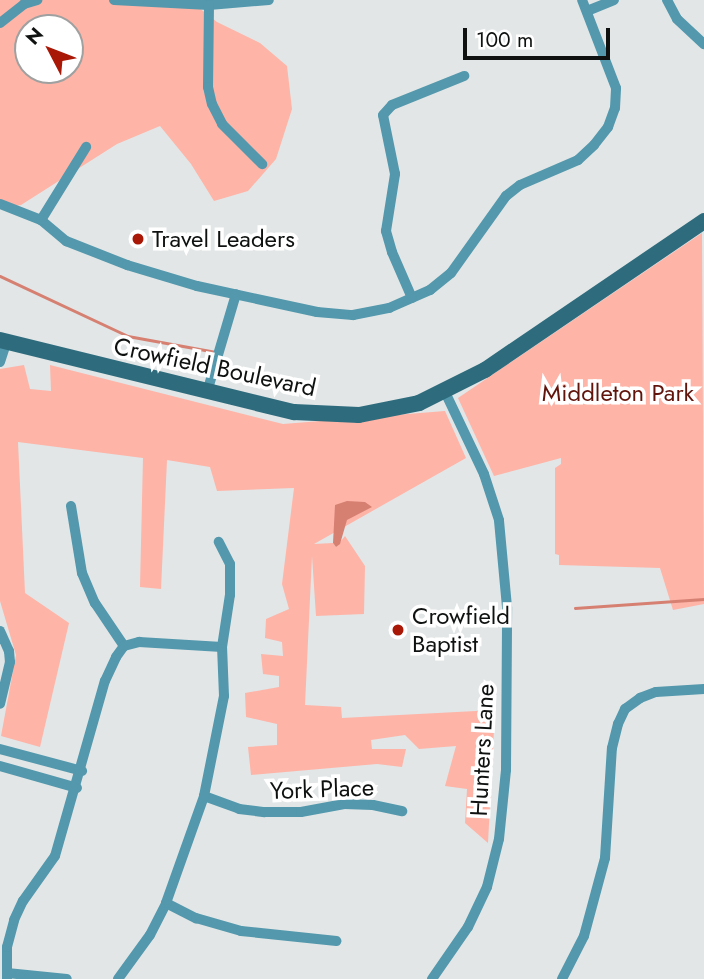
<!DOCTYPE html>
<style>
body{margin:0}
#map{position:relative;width:704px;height:979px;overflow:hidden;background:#e2e6e7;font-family:Jost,sans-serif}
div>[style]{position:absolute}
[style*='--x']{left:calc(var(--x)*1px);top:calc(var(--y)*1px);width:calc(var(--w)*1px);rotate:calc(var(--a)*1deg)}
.green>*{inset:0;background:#feb4a7}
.water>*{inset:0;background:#d68072}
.stream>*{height:2.5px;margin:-1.25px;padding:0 1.25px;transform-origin:1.25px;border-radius:1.25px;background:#d68072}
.street>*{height:10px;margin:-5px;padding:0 5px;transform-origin:5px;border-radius:5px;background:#5398ac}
.secondary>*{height:16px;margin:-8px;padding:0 8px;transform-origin:8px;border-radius:8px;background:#2e6c7d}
.dots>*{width:19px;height:19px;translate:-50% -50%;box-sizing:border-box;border:4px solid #fff;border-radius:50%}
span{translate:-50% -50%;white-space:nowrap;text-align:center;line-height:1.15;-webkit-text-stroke:7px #fff;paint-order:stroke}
.poi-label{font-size:24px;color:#0f1111}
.left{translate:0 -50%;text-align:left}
.street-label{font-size:24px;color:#0f1111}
.park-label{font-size:24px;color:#60140b}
.north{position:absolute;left:14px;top:14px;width:70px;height:70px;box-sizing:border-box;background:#fff;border:2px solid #9fa0a0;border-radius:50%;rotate:312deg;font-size:19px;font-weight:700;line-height:28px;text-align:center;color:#0f1111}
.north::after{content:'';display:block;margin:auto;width:24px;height:32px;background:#a91807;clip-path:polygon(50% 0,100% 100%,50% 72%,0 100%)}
.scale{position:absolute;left:463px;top:28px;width:147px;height:32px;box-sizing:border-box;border:4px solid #0f1111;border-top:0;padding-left:9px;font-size:21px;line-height:24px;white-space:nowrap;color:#0f1111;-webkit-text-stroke:5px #fff;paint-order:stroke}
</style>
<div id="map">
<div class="green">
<div style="clip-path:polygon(evenodd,0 0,189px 0,217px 22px,260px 43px,287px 66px,292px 109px,276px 159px,248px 191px,214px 201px,191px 164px,160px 126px,117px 144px,21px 205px,0 208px,0 0,28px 28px,70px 28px,70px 70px,28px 70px,28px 28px)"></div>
<div style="clip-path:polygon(702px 233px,704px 604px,673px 610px,660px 568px,559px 565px,559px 555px,555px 554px,555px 468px,561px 464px,561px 458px,494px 476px,458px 398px)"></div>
<div style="clip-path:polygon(24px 365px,30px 389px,51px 391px,50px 365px,283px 424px,445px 411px,466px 458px,314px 544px,333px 543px,336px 547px,345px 536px,365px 566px,364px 614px,316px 616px,312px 556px,305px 705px,341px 707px,342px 718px,495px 710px,488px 843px,465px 823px,467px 789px,445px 786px,456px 746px,419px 749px,405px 735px,371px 740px,372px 749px,406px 749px,402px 767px,377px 764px,251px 775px,248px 747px,277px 745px,277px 724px,246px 717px,245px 693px,279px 687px,279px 676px,263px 674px,261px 654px,283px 656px,282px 642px,265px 638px,266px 619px,289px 609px,282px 584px,294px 488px,217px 491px,210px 467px,167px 460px,161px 589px,140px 587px,143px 458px,18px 442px,25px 593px,69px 623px,40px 747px,1px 736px,16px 655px,0 601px,0 369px)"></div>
</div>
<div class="water">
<div style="clip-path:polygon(347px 501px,365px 502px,372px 507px,347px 520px,340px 544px,336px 547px,333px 543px,335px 505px)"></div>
</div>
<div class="stream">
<div style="--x:0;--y:276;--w:141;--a:25.1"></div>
<div style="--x:128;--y:336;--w:89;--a:10.3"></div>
<div style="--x:575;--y:608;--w:129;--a:-4"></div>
</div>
<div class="street">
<div style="--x:114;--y:0;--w:95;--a:3"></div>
<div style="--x:209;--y:5;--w:60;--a:-4.8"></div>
<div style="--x:667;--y:0;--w:21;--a:62"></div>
<div style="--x:677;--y:19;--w:37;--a:43"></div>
<div style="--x:209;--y:5;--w:82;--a:90.7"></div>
<div style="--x:208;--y:87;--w:17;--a:77"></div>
<div style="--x:212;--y:104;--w:22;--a:63"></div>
<div style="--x:222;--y:124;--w:57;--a:45"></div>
<div style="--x:587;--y:11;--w:29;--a:-22"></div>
<div style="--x:0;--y:23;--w:31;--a:-38"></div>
<div style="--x:24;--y:4;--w:14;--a:-17"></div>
<div style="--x:0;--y:204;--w:44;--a:21.3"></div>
<div style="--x:41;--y:220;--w:33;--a:40"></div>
<div style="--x:66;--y:241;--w:66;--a:21.5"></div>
<div style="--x:127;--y:265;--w:73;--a:16.7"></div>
<div style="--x:197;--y:286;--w:123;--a:12.2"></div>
<div style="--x:317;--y:312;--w:36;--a:5"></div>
<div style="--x:353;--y:315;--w:37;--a:-11"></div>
<div style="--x:389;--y:308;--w:45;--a:-23.7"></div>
<div style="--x:430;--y:290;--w:27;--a:-39"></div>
<div style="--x:451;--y:273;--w:95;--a:-54.5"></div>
<div style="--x:506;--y:196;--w:18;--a:-38"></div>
<div style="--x:520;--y:185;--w:63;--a:-23.3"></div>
<div style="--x:578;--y:160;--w:22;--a:-43"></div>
<div style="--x:594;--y:145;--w:23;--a:-52"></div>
<div style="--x:608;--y:127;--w:20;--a:-70"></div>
<div style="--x:615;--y:108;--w:20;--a:-87"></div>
<div style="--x:616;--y:88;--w:94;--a:-111.1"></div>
<div style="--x:41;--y:220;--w:86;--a:-58.3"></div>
<div style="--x:412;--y:298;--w:50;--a:-113.5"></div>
<div style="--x:392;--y:252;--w:22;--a:-106"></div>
<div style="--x:386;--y:231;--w:58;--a:-81"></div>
<div style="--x:395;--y:174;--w:60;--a:-101.5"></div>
<div style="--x:383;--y:115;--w:13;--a:-48"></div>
<div style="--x:392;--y:105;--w:78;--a:-21.9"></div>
<div style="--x:0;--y:362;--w:22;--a:-72"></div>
<div style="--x:207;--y:392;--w:102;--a:-73.5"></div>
<div style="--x:71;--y:506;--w:68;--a:80.7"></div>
<div style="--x:82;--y:573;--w:33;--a:67"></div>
<div style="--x:95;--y:603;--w:52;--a:56"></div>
<div style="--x:0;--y:631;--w:22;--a:66"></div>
<div style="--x:9;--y:651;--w:11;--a:85"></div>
<div style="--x:10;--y:662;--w:43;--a:103.4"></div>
<div style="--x:0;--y:749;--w:85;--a:15"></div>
<div style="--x:0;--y:766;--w:80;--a:15.9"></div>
<div style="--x:204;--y:796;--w:37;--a:20"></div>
<div style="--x:239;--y:809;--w:26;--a:7"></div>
<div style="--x:265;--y:812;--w:36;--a:0"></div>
<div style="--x:301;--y:812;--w:44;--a:-10.5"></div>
<div style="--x:344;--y:804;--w:29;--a:2"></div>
<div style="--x:373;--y:805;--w:30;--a:12"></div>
<div style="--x:166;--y:903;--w:34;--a:27"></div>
<div style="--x:196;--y:918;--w:47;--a:16.1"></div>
<div style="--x:241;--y:931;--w:96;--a:6"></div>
<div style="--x:7;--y:973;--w:60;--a:5.7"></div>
<div style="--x:7;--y:979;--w:32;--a:-90"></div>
<div style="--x:7;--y:947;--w:28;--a:-75"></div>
<div style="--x:14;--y:920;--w:21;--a:-65"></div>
<div style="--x:23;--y:901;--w:55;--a:-54.6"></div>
<div style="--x:55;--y:856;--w:182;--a:-74.1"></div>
<div style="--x:105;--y:681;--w:26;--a:-65"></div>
<div style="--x:116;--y:657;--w:14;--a:-54"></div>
<div style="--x:124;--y:646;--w:16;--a:-15"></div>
<div style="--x:139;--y:642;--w:83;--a:3.4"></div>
<div style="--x:118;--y:979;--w:54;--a:-54"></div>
<div style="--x:150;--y:935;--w:36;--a:-63"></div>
<div style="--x:166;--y:903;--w:114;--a:-70.4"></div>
<div style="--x:204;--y:796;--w:102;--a:-78.7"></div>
<div style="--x:224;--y:696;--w:49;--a:-92.3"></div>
<div style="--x:222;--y:647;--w:53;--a:-81.3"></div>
<div style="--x:230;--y:595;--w:31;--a:-90"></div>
<div style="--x:230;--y:564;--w:25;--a:-117"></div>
<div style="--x:432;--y:979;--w:63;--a:-55.3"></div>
<div style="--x:468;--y:927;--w:44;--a:-64.6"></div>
<div style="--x:487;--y:887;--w:49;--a:-76"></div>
<div style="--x:499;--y:839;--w:69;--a:-84.2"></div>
<div style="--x:506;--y:770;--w:163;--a:-89.6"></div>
<div style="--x:507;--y:607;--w:87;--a:-95.3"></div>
<div style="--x:499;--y:520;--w:48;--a:-108.1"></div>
<div style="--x:484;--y:474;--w:91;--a:-115.4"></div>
<div style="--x:562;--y:979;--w:48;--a:-62.9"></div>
<div style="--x:584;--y:936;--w:81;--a:-74.9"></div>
<div style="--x:605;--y:858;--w:110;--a:-86.4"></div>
<div style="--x:612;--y:748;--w:25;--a:-76"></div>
<div style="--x:618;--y:724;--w:17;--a:-65"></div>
<div style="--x:625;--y:709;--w:19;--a:-36"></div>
<div style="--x:640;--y:698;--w:17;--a:-21"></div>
<div style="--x:656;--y:692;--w:48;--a:-3.6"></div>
</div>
<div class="secondary">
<div style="--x:0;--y:340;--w:303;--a:13.8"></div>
<div style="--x:294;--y:412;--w:65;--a:2.6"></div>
<div style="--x:359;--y:415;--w:61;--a:-11.3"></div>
<div style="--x:419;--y:403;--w:74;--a:-26.6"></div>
<div style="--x:485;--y:370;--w:265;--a:-34.2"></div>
</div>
<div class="dots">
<div style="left:138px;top:239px;background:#a91807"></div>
<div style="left:398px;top:630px;background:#a91807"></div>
</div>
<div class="poi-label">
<span class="left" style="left:152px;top:239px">Travel Leaders</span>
<span class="left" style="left:412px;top:630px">Crowfield<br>Baptist</span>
</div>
<div class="street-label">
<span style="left:215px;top:367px;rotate:12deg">Crowfield Boulevard</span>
<span style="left:482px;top:750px;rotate:-87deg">Hunters Lane</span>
<span style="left:322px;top:789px;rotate:-2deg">York Place</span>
</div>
<div class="park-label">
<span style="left:618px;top:393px">Middleton Park</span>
</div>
<div class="north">N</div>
<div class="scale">100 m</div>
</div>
